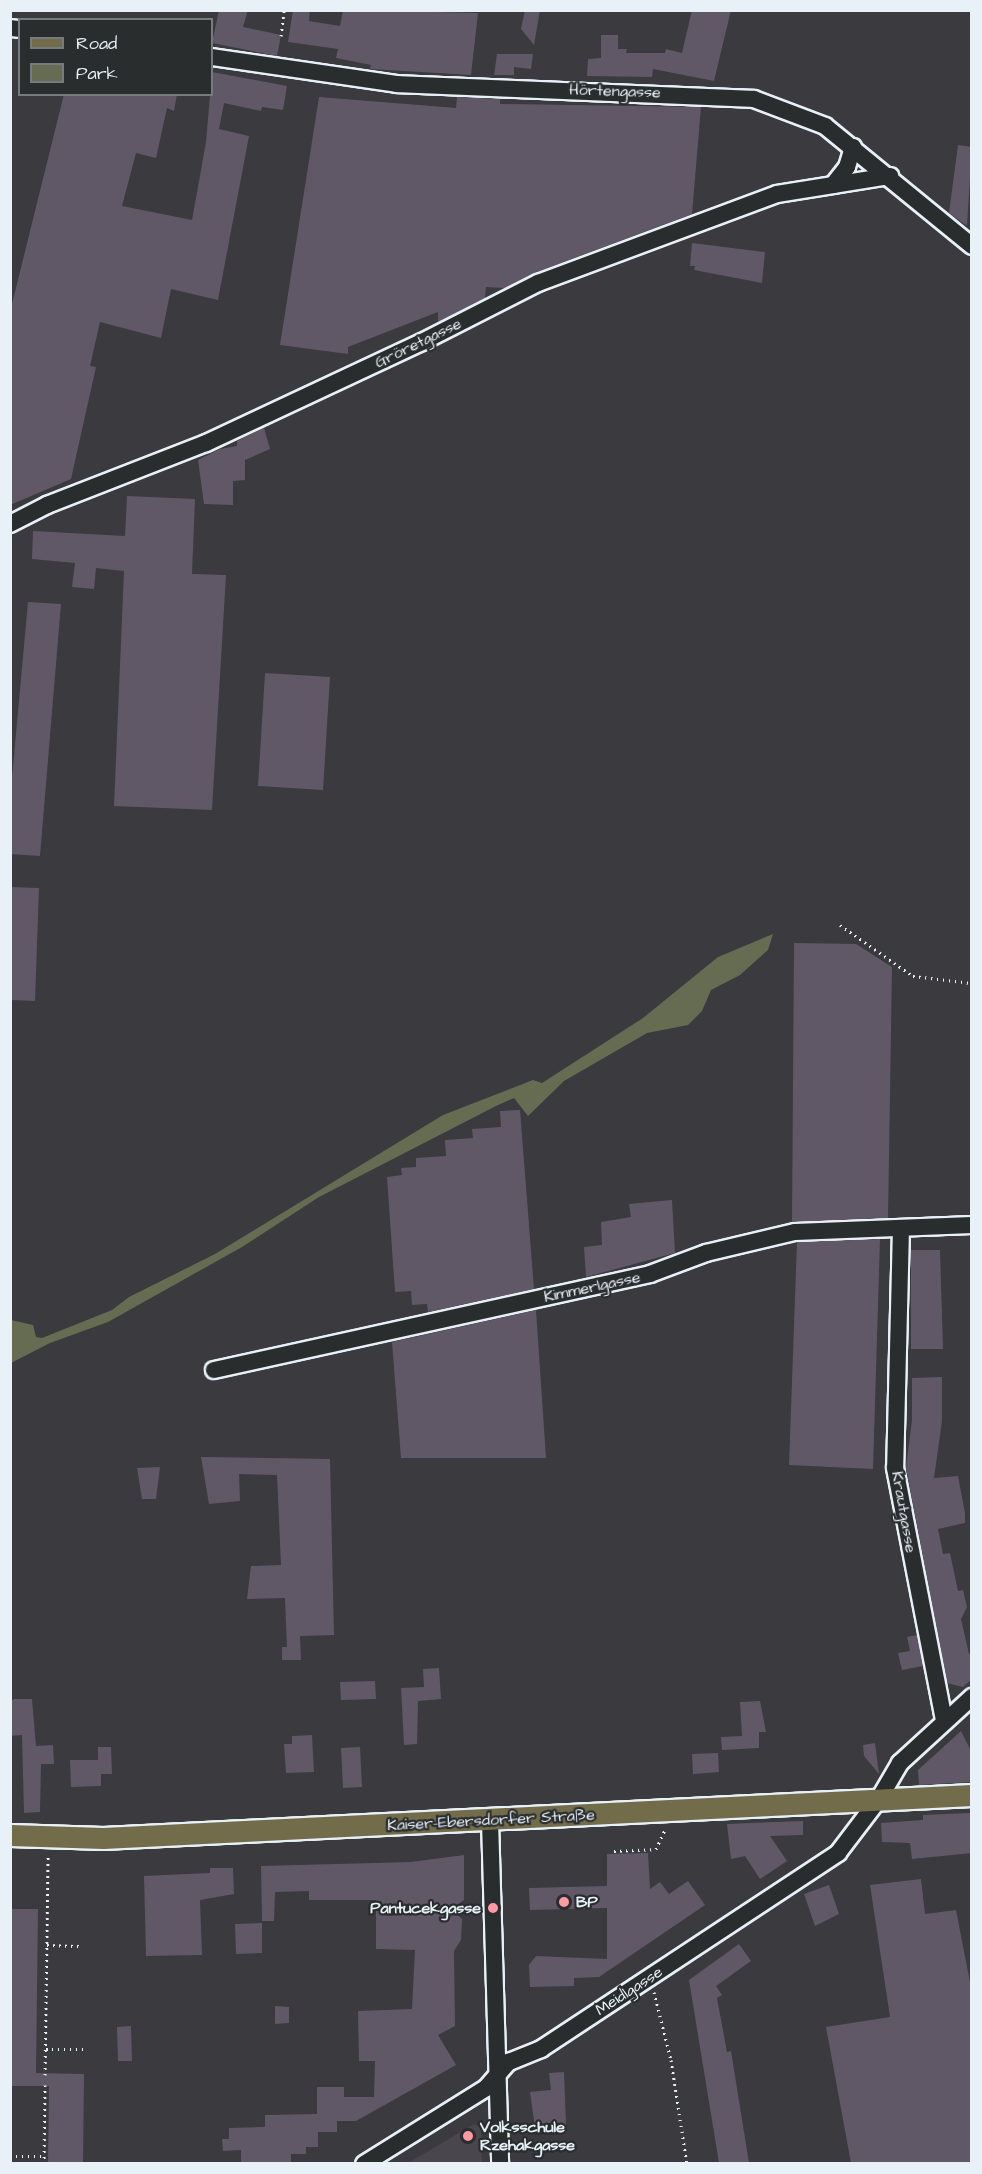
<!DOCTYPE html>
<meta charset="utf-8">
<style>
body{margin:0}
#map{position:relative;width:982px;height:2174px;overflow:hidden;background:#3a3a3f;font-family:"Architects Daughter",sans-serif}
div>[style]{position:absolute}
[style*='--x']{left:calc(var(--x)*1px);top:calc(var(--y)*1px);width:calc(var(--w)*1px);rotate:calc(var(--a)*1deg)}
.built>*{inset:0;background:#49464e}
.green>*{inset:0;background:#656c52}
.building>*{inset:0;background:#615867}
.path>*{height:3px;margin-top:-1.5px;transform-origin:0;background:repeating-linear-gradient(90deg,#e8f1f8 0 1.5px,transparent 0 6px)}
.roads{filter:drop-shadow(2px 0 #e8f1f8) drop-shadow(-2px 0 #e8f1f8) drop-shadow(0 2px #e8f1f8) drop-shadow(0 -2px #e8f1f8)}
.minor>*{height:16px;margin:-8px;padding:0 8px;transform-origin:8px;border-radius:8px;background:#2a2d2e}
.major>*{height:21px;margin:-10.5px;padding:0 10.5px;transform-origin:10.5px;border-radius:10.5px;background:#726c4b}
.dots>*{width:16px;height:16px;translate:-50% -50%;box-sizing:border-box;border:3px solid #2a2d2e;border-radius:50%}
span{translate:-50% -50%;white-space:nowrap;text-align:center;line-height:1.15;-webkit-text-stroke:4.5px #2a2d2e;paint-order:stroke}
.street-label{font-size:16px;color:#e8f1f8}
.poi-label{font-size:16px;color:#e8f1f8;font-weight:700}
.left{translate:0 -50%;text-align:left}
.right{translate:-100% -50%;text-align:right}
.frame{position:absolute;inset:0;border:12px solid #e8f1f8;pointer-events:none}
.legend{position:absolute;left:18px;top:18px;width:195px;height:78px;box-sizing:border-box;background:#2a2d2e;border:2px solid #767b7f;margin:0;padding:8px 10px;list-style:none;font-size:18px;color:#e8f1f8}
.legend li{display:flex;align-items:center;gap:12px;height:30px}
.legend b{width:30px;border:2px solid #767b7f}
</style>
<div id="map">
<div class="built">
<div style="clip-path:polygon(474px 2124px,481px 2128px,482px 2163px,408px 2163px)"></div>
</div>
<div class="green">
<div style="clip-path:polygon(773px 934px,768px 950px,740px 975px,711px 990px,702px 1011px,688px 1025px,647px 1033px,564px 1081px,528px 1116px,514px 1098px,496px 1106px,319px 1197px,242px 1247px,108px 1322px,50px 1343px,11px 1363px,11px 1320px,33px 1325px,36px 1337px,42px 1338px,112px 1310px,129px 1297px,215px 1254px,443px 1115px,533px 1080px,542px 1083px,643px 1018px,718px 957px)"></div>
</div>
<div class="building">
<div style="clip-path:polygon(219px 10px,248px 10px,243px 27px,281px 35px,277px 56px,212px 43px)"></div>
<div style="clip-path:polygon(293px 10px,310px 10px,309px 21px,340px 26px,343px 10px,478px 13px,471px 75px,370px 69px,371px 65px,336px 58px,338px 49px,288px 42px)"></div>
<div style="clip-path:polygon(525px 10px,540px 10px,534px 45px,521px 29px)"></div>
<div style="clip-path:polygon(692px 10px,731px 10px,714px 81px,653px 69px,652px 77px,587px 76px,588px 59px,601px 58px,601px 35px,618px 35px,618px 49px,627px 49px,626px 53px,665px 53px,666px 49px,682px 53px)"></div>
<div style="clip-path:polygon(497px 54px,533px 54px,531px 69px,514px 67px,514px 75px,494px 75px)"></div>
<div style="clip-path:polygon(212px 72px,287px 86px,283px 110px,262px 107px,261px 111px,224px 103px,219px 129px,249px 136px,218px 300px,171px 289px,161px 338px,100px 322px,90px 366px,96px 367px,71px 479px,10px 505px,10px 312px,64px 94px,177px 94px,174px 111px,167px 108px,156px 158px,136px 153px,122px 206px,192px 220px,206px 142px)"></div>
<div style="clip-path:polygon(319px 97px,456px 108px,457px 97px,500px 99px,500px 104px,701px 107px,692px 214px,534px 273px,505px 288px,486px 287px,485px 298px,438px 322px,438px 312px,348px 347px,348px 354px,280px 345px)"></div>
<div style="clip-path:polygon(958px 145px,972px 147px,967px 226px,949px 213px)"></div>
<div style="clip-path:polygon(692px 243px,765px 252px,762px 283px,694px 270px,695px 266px,690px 266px)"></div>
<div style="clip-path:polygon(264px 428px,270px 449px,245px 460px,245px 480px,233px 481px,233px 505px,204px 504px,198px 460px,220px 449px,237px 446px,237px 441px)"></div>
<div style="clip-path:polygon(127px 496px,195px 499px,192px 574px,226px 575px,212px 810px,114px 806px,124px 571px,96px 568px,94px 589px,72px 587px,75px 563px,32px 559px,33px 531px,125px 536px)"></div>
<div style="clip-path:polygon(28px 602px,61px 604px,40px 856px,10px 854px,10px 799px)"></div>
<div style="clip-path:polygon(265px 673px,330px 677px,323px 790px,258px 786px)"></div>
<div style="clip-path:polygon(10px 887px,39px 888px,35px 1001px,10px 1000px)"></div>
<div style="clip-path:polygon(794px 943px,856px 944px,892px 967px,888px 1218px,792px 1222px)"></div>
<div style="clip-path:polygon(520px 1110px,534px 1289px,428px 1312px,427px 1304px,412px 1305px,411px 1291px,395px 1292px,387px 1177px,402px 1175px,401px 1168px,416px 1167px,416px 1158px,446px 1156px,445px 1140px,473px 1138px,472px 1129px,501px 1127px,500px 1111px)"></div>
<div style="clip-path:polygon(672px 1200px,675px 1253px,586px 1277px,584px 1247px,602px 1245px,601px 1222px,631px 1217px,629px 1204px)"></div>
<div style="clip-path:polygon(880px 1239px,873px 1469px,789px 1465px,797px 1242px)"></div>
<div style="clip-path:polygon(911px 1250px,940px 1250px,943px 1349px,911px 1349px)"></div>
<div style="clip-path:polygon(536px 1310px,546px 1458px,401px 1458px,392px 1342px)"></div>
<div style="clip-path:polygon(942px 1377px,942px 1421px,934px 1478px,958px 1476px,965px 1513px,965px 1523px,938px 1529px,943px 1554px,950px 1553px,958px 1591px,963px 1590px,967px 1607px,961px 1619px,969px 1654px,972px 1652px,972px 1679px,963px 1687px,947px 1683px,906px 1467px,912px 1420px,912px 1378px)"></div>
<div style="clip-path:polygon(201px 1457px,330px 1459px,334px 1635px,300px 1636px,301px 1660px,282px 1660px,282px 1647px,287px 1647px,285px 1598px,247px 1599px,251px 1566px,281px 1565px,277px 1475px,239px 1474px,240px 1501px,209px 1504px)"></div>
<div style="clip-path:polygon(160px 1467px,156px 1499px,142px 1499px,137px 1468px)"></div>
<div style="clip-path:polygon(917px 1635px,923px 1666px,902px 1670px,898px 1653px,910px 1651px,907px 1637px)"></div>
<div style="clip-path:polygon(439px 1668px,441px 1699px,418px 1701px,417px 1744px,404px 1745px,401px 1688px,424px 1687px,423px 1669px)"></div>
<div style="clip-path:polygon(375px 1681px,376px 1699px,341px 1700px,340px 1682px)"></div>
<div style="clip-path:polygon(14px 1699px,32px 1699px,36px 1746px,53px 1745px,54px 1764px,41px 1764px,40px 1812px,24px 1813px,22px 1735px,10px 1736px,10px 1702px)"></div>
<div style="clip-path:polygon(760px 1701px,766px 1732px,759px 1732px,759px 1748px,722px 1750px,721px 1737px,742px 1736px,740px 1702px)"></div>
<div style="clip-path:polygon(961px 1731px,972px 1753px,972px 1782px,919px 1785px,918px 1770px)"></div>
<div style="clip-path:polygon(312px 1735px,314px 1772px,286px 1773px,284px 1744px,292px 1744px,292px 1736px)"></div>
<div style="clip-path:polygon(875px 1743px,879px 1774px,864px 1756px,863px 1745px)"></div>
<div style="clip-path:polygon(98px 1747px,111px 1747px,112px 1774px,101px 1774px,101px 1786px,71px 1787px,70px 1760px,98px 1760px)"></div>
<div style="clip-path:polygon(360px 1747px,362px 1787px,343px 1788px,341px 1748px)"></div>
<div style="clip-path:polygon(718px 1753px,719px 1772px,693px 1774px,692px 1754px)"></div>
<div style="clip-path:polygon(970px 1813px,972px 1853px,912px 1859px,910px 1843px,882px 1842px,881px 1823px,923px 1820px,923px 1815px)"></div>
<div style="clip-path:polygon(803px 1821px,803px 1835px,770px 1836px,787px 1861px,760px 1879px,745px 1856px,731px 1859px,727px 1824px)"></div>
<div style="clip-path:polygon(648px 1853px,650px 1889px,660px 1882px,669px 1894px,688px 1881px,705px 1905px,599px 1977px,574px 1978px,574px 1986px,530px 1987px,529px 1965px,536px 1956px,607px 1959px,607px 1908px,530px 1910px,529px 1888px,607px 1886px,607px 1854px)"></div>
<div style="clip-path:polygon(464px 1855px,464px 1900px,451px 1909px,462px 1919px,461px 1940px,454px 1951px,455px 2026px,438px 2035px,456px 2065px,356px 2121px,337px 2121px,337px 2132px,318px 2132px,318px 2147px,306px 2147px,306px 2154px,291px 2154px,291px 2163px,241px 2163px,241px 2150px,223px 2151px,222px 2139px,229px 2139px,229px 2128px,265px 2127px,265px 2115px,317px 2114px,317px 2087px,344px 2087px,344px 2097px,374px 2097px,375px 2061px,359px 2061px,358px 2011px,412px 2009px,415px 1950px,376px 1949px,376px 1900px,309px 1900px,309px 1891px,275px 1892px,274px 1921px,262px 1921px,261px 1866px,411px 1862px)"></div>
<div style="clip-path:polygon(210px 1868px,233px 1868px,234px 1894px,200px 1900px,202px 1955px,146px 1956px,144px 1876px,210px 1873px)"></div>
<div style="clip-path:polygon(921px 1879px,925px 1914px,956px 1910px,970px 1982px,972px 2163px,851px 2163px,826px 2027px,890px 2017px,870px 1885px)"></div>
<div style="clip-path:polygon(829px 1885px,839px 1914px,815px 1926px,804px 1894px)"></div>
<div style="clip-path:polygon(10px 1909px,38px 1909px,36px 2073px,84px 2074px,83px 2163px,48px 2163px,49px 2086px,10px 2086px)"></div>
<div style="clip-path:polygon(262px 1923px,262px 1953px,236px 1954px,235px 1924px)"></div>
<div style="clip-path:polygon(739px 1944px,751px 1961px,716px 1986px,722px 1995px,717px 1998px,727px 2052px,731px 2051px,749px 2163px,719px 2163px,689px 1980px)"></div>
<div style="clip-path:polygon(275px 2006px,289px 2007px,289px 2023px,275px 2024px)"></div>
<div style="clip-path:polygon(131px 2026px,132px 2061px,118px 2061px,117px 2027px)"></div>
<div style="clip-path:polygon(564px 2072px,566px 2125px,561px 2125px,562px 2129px,540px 2132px,540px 2128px,535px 2128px,530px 2092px,551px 2090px,549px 2073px)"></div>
</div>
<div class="path">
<div style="--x:281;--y:36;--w:26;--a:-83"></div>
<div style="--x:840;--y:925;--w:89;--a:34.9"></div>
<div style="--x:913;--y:976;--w:59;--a:6.8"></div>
<div style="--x:614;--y:1851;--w:42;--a:-2.7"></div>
<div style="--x:656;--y:1849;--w:23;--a:-65"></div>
<div style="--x:47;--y:1945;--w:36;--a:2"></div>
<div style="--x:654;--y:1992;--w:70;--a:76"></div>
<div style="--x:671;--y:2060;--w:105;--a:81.3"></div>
<div style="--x:46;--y:2049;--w:40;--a:0"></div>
<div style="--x:45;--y:2075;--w:221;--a:-89.2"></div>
<div style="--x:10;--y:2156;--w:34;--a:0"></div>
<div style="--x:44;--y:2164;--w:79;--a:-89.3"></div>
</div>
<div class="roads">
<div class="minor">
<div style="--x:10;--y:28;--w:10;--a:6"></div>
<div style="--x:212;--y:57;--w:187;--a:8.3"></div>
<div style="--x:397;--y:84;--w:357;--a:2.4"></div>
<div style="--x:754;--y:99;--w:76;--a:20.8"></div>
<div style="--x:825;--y:126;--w:190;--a:39.2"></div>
<div style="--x:833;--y:185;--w:58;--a:-9"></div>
<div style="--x:10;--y:524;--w:42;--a:-27.2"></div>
<div style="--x:47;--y:505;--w:171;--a:-21.3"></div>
<div style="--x:206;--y:443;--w:238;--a:-25.1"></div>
<div style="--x:422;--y:342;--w:130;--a:-27"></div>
<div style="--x:538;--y:283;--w:255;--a:-20.4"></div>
<div style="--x:777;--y:194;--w:57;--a:-9.1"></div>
<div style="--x:833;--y:185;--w:23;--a:-52"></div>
<div style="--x:847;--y:167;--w:21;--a:-73"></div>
<div style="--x:901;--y:1228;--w:240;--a:91.4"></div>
<div style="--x:895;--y:1468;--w:258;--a:79"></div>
<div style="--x:214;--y:1370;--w:446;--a:-12.4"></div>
<div style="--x:650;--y:1274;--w:60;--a:-20.6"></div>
<div style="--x:706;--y:1253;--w:91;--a:-13.3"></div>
<div style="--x:795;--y:1232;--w:177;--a:-2.3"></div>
<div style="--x:490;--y:1821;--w:343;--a:88.3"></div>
<div style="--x:364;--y:2164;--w:144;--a:-31.9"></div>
<div style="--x:486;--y:2088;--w:35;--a:-49"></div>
<div style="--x:509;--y:2062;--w:35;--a:-22"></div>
<div style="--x:541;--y:2049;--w:356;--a:-33.4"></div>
<div style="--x:838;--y:1853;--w:68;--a:-52.8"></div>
<div style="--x:879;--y:1799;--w:42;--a:-59.7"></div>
<div style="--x:900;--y:1763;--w:98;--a:-42.5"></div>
</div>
<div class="major">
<div style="--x:10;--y:1835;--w:93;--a:1.8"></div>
<div style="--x:103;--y:1838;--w:870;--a:-2.83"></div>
</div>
</div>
<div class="dots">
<div style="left:564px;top:1902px;background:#ff9aa2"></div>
<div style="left:493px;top:1908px;background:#ff9aa2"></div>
<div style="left:468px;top:2136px;background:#ff9aa2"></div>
</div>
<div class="street-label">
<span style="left:615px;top:91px;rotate:2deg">Hörtengasse</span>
<span style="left:418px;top:343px;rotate:-26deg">Gröretgasse</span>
<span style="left:592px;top:1287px;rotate:-12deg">Kimmerlgasse</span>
<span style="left:904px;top:1512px;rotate:80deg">Krautgasse</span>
<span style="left:491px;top:1820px;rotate:-3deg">Kaiser-Ebersdorfer Straße</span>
<span style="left:629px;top:1991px;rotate:-33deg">Meidlgasse</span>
</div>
<div class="poi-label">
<span class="left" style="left:576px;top:1902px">BP</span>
<span class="right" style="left:481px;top:1908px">Pantucekgasse</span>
<span class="left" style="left:480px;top:2136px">Volksschule<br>Rzehakgasse</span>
</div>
<div class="frame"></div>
<ul class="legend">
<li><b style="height:8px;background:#726c4b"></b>Road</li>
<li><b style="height:16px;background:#656c52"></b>Park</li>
</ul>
</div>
